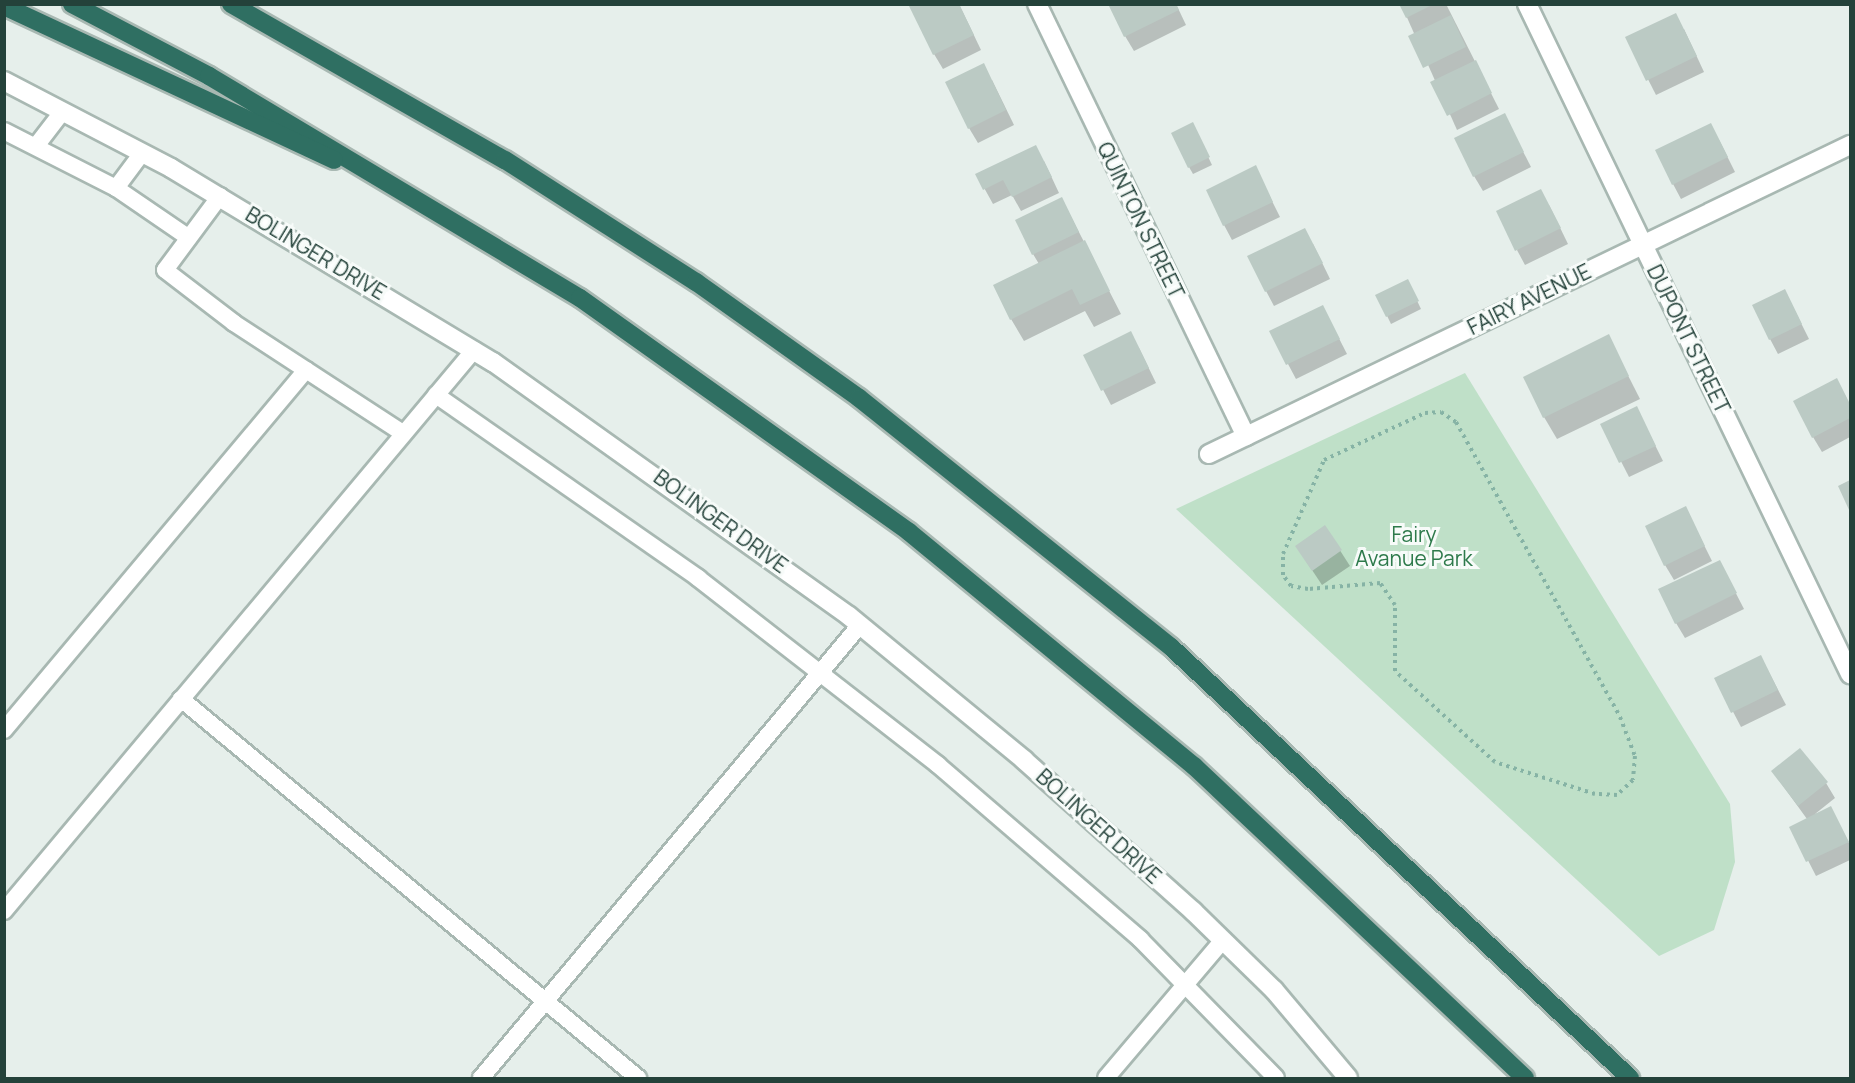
<!DOCTYPE html>
<style>
body{margin:0}
#map{position:relative;width:1855px;height:1083px;overflow:hidden;background:#e6efeb;font-family:Manrope,sans-serif}
div>[style]{position:absolute}
[style*='--x']{left:calc(var(--x)*1px);top:calc(var(--y)*1px);width:calc(var(--w)*1px);rotate:calc(var(--a)*1deg)}
.green>*{inset:0;background:#bfe0c8}
.shadow>*{inset:0;background:#0003}
.building>*{inset:0;background:#bbcac4}
.path>*{height:4px;margin-top:-2px;transform-origin:0;background:repeating-linear-gradient(90deg,#86b3a5 0 3px,transparent 0 7.5px)}
.roads{filter:drop-shadow(2px 0 #a8b8b2) drop-shadow(-2px 0 #a8b8b2) drop-shadow(0 2px #a8b8b2) drop-shadow(0 -2px #a8b8b2)}
.lane>*{height:16px;margin:-8px;padding:0 8px;transform-origin:8px;border-radius:8px;background:#fff}
.street>*{height:18px;margin:-9px;padding:0 9px;transform-origin:9px;border-radius:9px;background:#fff}
.highway>*{height:18px;margin:-9px;padding:0 9px;transform-origin:9px;border-radius:9px;background:#2f6f62}
span{translate:-50% -50%;white-space:nowrap;text-align:center;line-height:1.15;-webkit-text-stroke:6px #f7fbf9;paint-order:stroke}
.street-label{font-size:21px;color:#24423a}
.park-label{font-size:21px;color:#2d7a4b}
.frame{position:absolute;inset:0;border:6px solid #24423a;pointer-events:none}
</style>
<div id="map">
<div class="green">
<div style="clip-path:polygon(1465px 373px,1730px 804px,1735px 862px,1714px 930px,1659px 956px,1176px 509px)"></div>
</div>
<div class="shadow">
<div style="clip-path:polygon(959px 4px,981px 50px,943px 69px,934px 54px)"></div>
<div style="clip-path:polygon(1176px 4px,1186px 25px,1134px 51px,1125px 36px)"></div>
<div style="clip-path:polygon(1401px 4px,1446px 4px,1499px 109px,1457px 130px)"></div>
<div style="clip-path:polygon(1684px 29px,1704px 72px,1656px 95px,1627px 38px)"></div>
<div style="clip-path:polygon(992px 80px,1014px 125px,978px 143px,969px 128px)"></div>
<div style="clip-path:polygon(1512px 130px,1531px 167px,1483px 191px,1474px 176px)"></div>
<div style="clip-path:polygon(1196px 131px,1212px 165px,1193px 174px,1189px 167px)"></div>
<div style="clip-path:polygon(1719px 140px,1735px 172px,1681px 199px,1673px 184px)"></div>
<div style="clip-path:polygon(1044px 161px,1059px 193px,1021px 211px,1012px 195px,993px 204px,977px 175px)"></div>
<div style="clip-path:polygon(1255px 167px,1280px 217px,1232px 240px,1224px 225px)"></div>
<div style="clip-path:polygon(1062px 199px,1121px 314px,1094px 327px,1085px 311px,1024px 341px,1011px 319px,1039px 264px,1033px 254px)"></div>
<div style="clip-path:polygon(1549px 205px,1568px 244px,1525px 265px,1517px 250px)"></div>
<div style="clip-path:polygon(1313px 244px,1330px 279px,1274px 306px,1266px 291px)"></div>
<div style="clip-path:polygon(1411px 288px,1421px 309px,1391px 324px,1377px 295px)"></div>
<div style="clip-path:polygon(1785px 291px,1809px 339px,1778px 354px,1770px 339px)"></div>
<div style="clip-path:polygon(1323px 307px,1347px 354px,1296px 379px,1271px 332px)"></div>
<div style="clip-path:polygon(1608px 336px,1640px 399px,1557px 439px,1544px 417px)"></div>
<div style="clip-path:polygon(1139px 348px,1156px 383px,1111px 405px,1085px 355px)"></div>
<div style="clip-path:polygon(1845px 395px,1850px 406px,1850px 437px,1822px 452px,1813px 437px)"></div>
<div style="clip-path:polygon(1644px 423px,1663px 461px,1629px 477px,1602px 424px)"></div>
<div style="clip-path:polygon(1693px 523px,1712px 561px,1674px 580px,1665px 565px)"></div>
<div style="clip-path:polygon(1325px 527px,1350px 566px,1322px 585px,1306px 561px)"></div>
<div style="clip-path:polygon(1727px 576px,1744px 609px,1685px 638px,1676px 623px)"></div>
<div style="clip-path:polygon(1761px 657px,1786px 705px,1741px 727px,1716px 679px)"></div>
<div style="clip-path:polygon(1773px 772px,1826px 783px,1835px 798px,1815px 814px,1831px 808px,1850px 845px,1850px 860px,1816px 876px,1791px 827px,1807px 819px)"></div>
</div>
<div class="building">
<div style="clip-path:polygon(908px 4px,959px 4px,974px 35px,933px 55px)"></div>
<div style="clip-path:polygon(1108px 4px,1176px 4px,1179px 10px,1124px 37px)"></div>
<div style="clip-path:polygon(1399px 4px,1434px 4px,1406px 18px)"></div>
<div style="clip-path:polygon(1676px 13px,1697px 56px,1646px 81px,1625px 37px)"></div>
<div style="clip-path:polygon(1451px 15px,1466px 47px,1423px 68px,1408px 36px)"></div>
<div style="clip-path:polygon(1476px 60px,1492px 93px,1447px 116px,1430px 82px)"></div>
<div style="clip-path:polygon(984px 63px,1006px 110px,968px 129px,945px 82px)"></div>
<div style="clip-path:polygon(1505px 113px,1524px 152px,1473px 177px,1454px 138px)"></div>
<div style="clip-path:polygon(1193px 122px,1210px 157px,1188px 168px,1171px 133px)"></div>
<div style="clip-path:polygon(1711px 123px,1728px 157px,1672px 185px,1655px 150px)"></div>
<div style="clip-path:polygon(1036px 145px,1052px 177px,1012px 197px,1003px 180px,983px 190px,975px 174px)"></div>
<div style="clip-path:polygon(1256px 165px,1273px 202px,1223px 226px,1206px 190px)"></div>
<div style="clip-path:polygon(1541px 189px,1561px 228px,1515px 251px,1496px 211px)"></div>
<div style="clip-path:polygon(1062px 197px,1079px 232px,1032px 255px,1015px 220px)"></div>
<div style="clip-path:polygon(1305px 228px,1323px 263px,1265px 292px,1247px 256px)"></div>
<div style="clip-path:polygon(1085px 240px,1110px 291px,1080px 305px,1072px 289px,1010px 320px,993px 285px)"></div>
<div style="clip-path:polygon(1408px 279px,1419px 301px,1386px 317px,1375px 295px)"></div>
<div style="clip-path:polygon(1785px 289px,1802px 324px,1769px 340px,1752px 305px)"></div>
<div style="clip-path:polygon(1323px 305px,1340px 339px,1286px 365px,1269px 331px)"></div>
<div style="clip-path:polygon(1131px 331px,1149px 368px,1101px 391px,1083px 355px)"></div>
<div style="clip-path:polygon(1609px 334px,1629px 376px,1543px 418px,1523px 377px)"></div>
<div style="clip-path:polygon(1837px 378px,1850px 404px,1850px 418px,1812px 438px,1793px 401px)"></div>
<div style="clip-path:polygon(1637px 406px,1656px 446px,1619px 463px,1600px 424px)"></div>
<div style="clip-path:polygon(1850px 480px,1850px 512px,1838px 486px)"></div>
<div style="clip-path:polygon(1686px 506px,1705px 546px,1664px 566px,1645px 526px)"></div>
<div style="clip-path:polygon(1325px 525px,1342px 550px,1312px 571px,1295px 546px)"></div>
<div style="clip-path:polygon(1720px 560px,1737px 593px,1675px 624px,1658px 589px)"></div>
<div style="clip-path:polygon(1761px 655px,1778px 690px,1731px 713px,1714px 678px)"></div>
<div style="clip-path:polygon(1800px 748px,1828px 782px,1798px 806px,1771px 771px)"></div>
<div style="clip-path:polygon(1831px 806px,1849px 842px,1806px 862px,1789px 827px)"></div>
</div>
<div class="path">
<div style="--x:1441;--y:412;--w:18;--a:34"></div>
<div style="--x:1456;--y:422;--w:338;--a:60.9"></div>
<div style="--x:1620;--y:717;--w:42;--a:69"></div>
<div style="--x:1635;--y:756;--w:24;--a:95"></div>
<div style="--x:1633;--y:780;--w:22;--a:137"></div>
<div style="--x:1617;--y:795;--w:22;--a:-177"></div>
<div style="--x:1595;--y:794;--w:105;--a:-162.3"></div>
<div style="--x:1495;--y:762;--w:135;--a:-137.7"></div>
<div style="--x:1395;--y:671;--w:66;--a:-90"></div>
<div style="--x:1395;--y:605;--w:27;--a:-124"></div>
<div style="--x:1380;--y:583;--w:72;--a:175.2"></div>
<div style="--x:1308;--y:589;--w:17;--a:-170"></div>
<div style="--x:1291;--y:586;--w:14;--a:-126"></div>
<div style="--x:1283;--y:575;--w:21;--a:-90"></div>
<div style="--x:1283;--y:554;--w:103;--a:-66.4"></div>
<div style="--x:1324;--y:460;--w:111;--a:-25"></div>
<div style="--x:1425;--y:413;--w:16;--a:-4"></div>
</div>
<div class="roads">
<div class="lane">
<div style="--x:4;--y:131;--w:126;--a:27"></div>
<div style="--x:116;--y:188;--w:88;--a:34.4"></div>
<div style="--x:36;--y:146;--w:44;--a:-52.4"></div>
<div style="--x:116;--y:188;--w:44;--a:-53.4"></div>
<div style="--x:220;--y:196;--w:92;--a:126.6"></div>
<div style="--x:165;--y:270;--w:87;--a:37.5"></div>
<div style="--x:234;--y:323;--w:202;--a:33.1"></div>
<div style="--x:436;--y:395;--w:320;--a:34.9"></div>
<div style="--x:698;--y:578;--w:304;--a:37.9"></div>
<div style="--x:938;--y:765;--w:267;--a:40.7"></div>
<div style="--x:1140;--y:939;--w:194;--a:45.6"></div>
<div style="--x:181;--y:699;--w:594;--a:39.67"></div>
<div style="--x:4;--y:730;--w:470;--a:-50"></div>
<div style="--x:4;--y:911;--w:732;--a:-50.04"></div>
<div style="--x:481;--y:1078;--w:591;--a:-50.08"></div>
<div style="--x:1106;--y:1078;--w:181;--a:-49.7"></div>
</div>
<div class="street">
<div style="--x:1037;--y:4;--w:480;--a:64.2"></div>
<div style="--x:1527;--y:4;--w:744;--a:64.26"></div>
<div style="--x:4;--y:81;--w:188;--a:27.5"></div>
<div style="--x:171;--y:168;--w:376;--a:31.1"></div>
<div style="--x:493;--y:362;--w:437;--a:35.5"></div>
<div style="--x:849;--y:616;--w:227;--a:39.4"></div>
<div style="--x:1024;--y:760;--w:227;--a:41.8"></div>
<div style="--x:1193;--y:911;--w:113;--a:44.3"></div>
<div style="--x:1274;--y:990;--w:115;--a:49.9"></div>
<div style="--x:1209;--y:454;--w:712;--a:-25.74"></div>
</div>
<div class="highway">
<div style="--x:72;--y:4;--w:155;--a:27.7"></div>
<div style="--x:209;--y:76;--w:432;--a:30.9"></div>
<div style="--x:580;--y:298;--w:404;--a:35.4"></div>
<div style="--x:909;--y:532;--w:369;--a:39.4"></div>
<div style="--x:1194;--y:766;--w:455;--a:43.3"></div>
<div style="--x:231;--y:4;--w:315;--a:29.7"></div>
<div style="--x:505;--y:160;--w:227;--a:32.6"></div>
<div style="--x:696;--y:282;--w:200;--a:35.4"></div>
<div style="--x:859;--y:398;--w:399;--a:38.6"></div>
<div style="--x:1171;--y:647;--w:630;--a:43.2"></div>
<div style="--x:4;--y:6;--w:364;--a:25"></div>
</div>
</div>
<div class="street-label">
<span style="left:1141px;top:220px;rotate:64deg">QUINTON STREET</span>
<span style="left:316px;top:253px;rotate:31deg">BOLINGER DRIVE</span>
<span style="left:1529px;top:299px;rotate:-26deg">FAIRY AVENUE</span>
<span style="left:1689px;top:339px;rotate:64deg">DUPONT STREET</span>
<span style="left:721px;top:521px;rotate:36deg">BOLINGER DRIVE</span>
<span style="left:1099px;top:826px;rotate:42deg">BOLINGER DRIVE</span>
</div>
<div class="park-label">
<span style="left:1414px;top:546px">Fairy<br>Avanue Park</span>
</div>
<div class="frame"></div>
</div>
